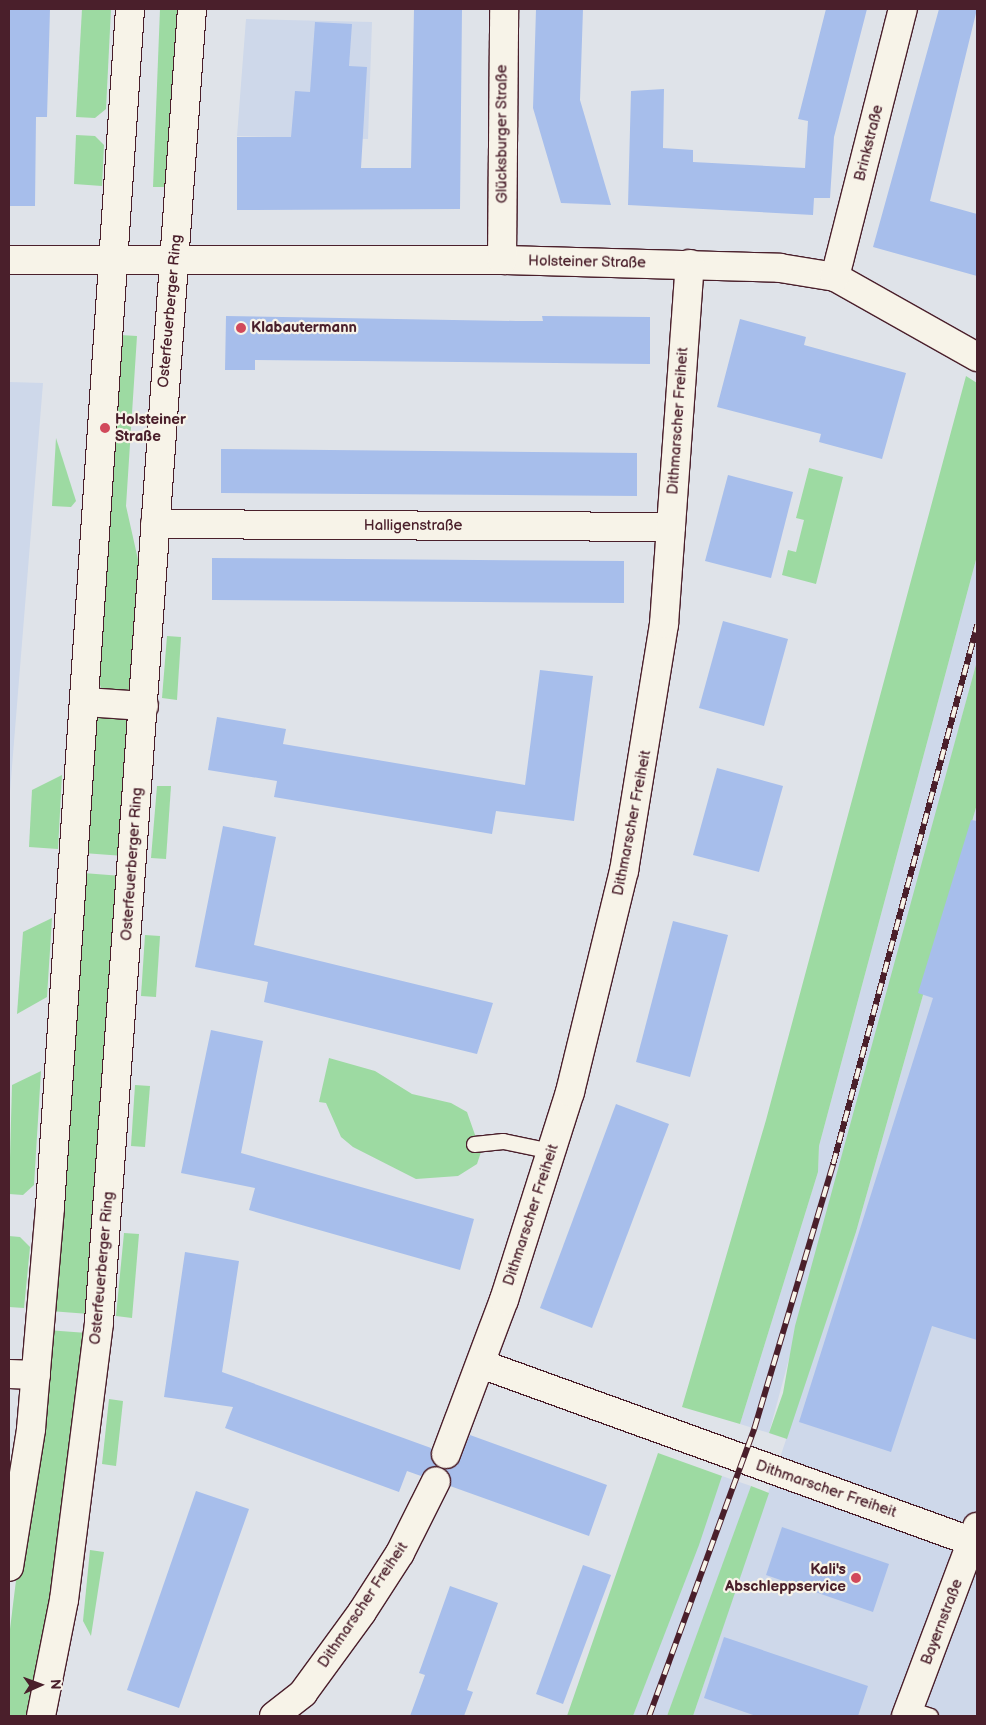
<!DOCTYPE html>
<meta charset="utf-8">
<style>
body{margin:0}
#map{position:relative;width:986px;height:1725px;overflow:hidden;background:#dfe3e9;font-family:"Balsamiq Sans",sans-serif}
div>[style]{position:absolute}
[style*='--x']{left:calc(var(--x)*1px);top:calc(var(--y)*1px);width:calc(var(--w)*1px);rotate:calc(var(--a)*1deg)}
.built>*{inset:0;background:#ced8ea}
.green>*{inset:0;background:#9ddaa2}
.building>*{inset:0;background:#a7beeb}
.roads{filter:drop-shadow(1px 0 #4a1f2b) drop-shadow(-1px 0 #4a1f2b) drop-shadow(0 1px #4a1f2b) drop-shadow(0 -1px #4a1f2b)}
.lane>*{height:15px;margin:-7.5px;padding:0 7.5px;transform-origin:7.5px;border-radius:7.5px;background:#f7f3e8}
.street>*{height:28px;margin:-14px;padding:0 14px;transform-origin:14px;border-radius:14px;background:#f7f3e8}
.secondary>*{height:28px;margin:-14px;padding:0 14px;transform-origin:14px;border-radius:14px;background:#f7f3e8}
.rail>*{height:5.5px;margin-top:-2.75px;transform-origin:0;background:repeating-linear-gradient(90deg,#f7f3e8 0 11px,#4a1f2b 0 22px);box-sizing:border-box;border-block:1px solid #4a1f2b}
.dots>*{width:14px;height:14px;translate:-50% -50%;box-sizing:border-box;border:2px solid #f7f3e8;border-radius:50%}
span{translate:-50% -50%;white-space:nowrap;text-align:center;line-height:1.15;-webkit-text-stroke:4.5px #f7f3e8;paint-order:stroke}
.street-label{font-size:15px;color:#4a1f2b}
.poi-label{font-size:15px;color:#4a1f2b;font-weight:700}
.left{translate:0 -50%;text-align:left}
.right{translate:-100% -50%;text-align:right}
.frame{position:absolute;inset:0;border:10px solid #4a1f2b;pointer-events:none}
.north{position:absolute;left:15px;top:1660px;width:50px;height:50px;-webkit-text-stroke:4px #f7f3e8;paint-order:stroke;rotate:88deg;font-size:14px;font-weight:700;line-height:20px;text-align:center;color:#4a1f2b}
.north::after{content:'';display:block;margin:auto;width:18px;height:22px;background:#4a1f2b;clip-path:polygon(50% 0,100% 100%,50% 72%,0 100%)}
</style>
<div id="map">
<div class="built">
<div style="clip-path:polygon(246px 19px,372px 22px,368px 139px,237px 136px)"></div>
<div style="clip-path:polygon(9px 382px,43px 383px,9px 804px)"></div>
<div style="clip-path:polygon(977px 556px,977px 661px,769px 1433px,740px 1424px,818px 1172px,819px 1146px)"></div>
<div style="clip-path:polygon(977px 804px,977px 1716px,693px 1716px,856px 1232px)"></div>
<div style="clip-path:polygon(722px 1476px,751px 1486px,719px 1583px,667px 1716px,633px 1716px)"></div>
</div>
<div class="green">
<div style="clip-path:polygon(82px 9px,111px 9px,106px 109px,95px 118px,76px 117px)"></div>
<div style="clip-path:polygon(160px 9px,179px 9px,169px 187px,153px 187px)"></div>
<div style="clip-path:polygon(76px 135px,95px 136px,104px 145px,102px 186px,74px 184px)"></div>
<div style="clip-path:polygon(120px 335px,137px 336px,126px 506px,139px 564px,132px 691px,124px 696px,103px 693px,97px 677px)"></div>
<div style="clip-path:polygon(966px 376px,977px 383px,977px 556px,819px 1146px,818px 1172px,740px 1424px,682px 1407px,766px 1120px)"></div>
<div style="clip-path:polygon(56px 438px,76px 501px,71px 507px,52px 506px)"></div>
<div style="clip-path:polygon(809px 468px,843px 477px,816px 584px,782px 575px,788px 550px,796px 552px,804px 520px,796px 518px)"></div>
<div style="clip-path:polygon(167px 636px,181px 637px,177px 700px,162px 698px)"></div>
<div style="clip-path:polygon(977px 661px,977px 804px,856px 1232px,787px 1439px,769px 1433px,783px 1393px,795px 1326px)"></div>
<div style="clip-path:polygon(94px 716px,134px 719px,124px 856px,83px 853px)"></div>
<div style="clip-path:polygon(62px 775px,58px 849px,29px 847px,32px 790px)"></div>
<div style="clip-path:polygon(157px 786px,171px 786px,166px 859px,151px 858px)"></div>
<div style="clip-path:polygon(83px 873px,122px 876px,89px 1314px,50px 1311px)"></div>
<div style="clip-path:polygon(52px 918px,47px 997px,17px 1014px,23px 932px)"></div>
<div style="clip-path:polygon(145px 935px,160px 936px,156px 997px,141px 996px)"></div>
<div style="clip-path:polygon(329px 1058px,375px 1071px,412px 1094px,451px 1103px,467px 1112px,481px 1152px,477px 1164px,458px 1176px,416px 1179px,353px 1147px,341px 1137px,326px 1103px,319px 1102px)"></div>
<div style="clip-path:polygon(41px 1071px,34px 1185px,23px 1195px,9px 1194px,12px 1085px)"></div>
<div style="clip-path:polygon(135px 1085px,150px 1086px,145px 1147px,131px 1146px)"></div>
<div style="clip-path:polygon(124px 1233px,139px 1234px,132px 1318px,116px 1316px)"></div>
<div style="clip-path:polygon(9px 1236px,20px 1237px,30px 1247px,24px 1308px,9px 1307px)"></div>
<div style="clip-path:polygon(47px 1330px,87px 1333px,71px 1485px,30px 1716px,9px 1716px,9px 1637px)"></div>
<div style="clip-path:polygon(109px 1399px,123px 1401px,116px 1466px,102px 1464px)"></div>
<div style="clip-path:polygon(658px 1453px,722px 1476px,699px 1545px,633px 1716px,567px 1716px)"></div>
<div style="clip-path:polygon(751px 1486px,769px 1493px,693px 1716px,667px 1716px)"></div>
<div style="clip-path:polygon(90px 1550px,104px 1552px,91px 1636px,83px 1621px)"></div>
</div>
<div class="building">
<div style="clip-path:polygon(9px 9px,50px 9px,47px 117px,36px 117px,35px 206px,9px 206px)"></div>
<div style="clip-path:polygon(414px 9px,462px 9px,460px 209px,237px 210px,237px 137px,291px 137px,295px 91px,310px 92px,315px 22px,352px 24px,349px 66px,367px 67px,361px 168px,411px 168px)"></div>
<div style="clip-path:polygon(536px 9px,583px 9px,580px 100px,611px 205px,561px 203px,533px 108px)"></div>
<div style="clip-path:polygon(826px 9px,867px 9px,834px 137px,830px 198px,814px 198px,813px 215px,628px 205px,631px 91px,664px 89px,663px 148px,693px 150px,693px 162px,805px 168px,808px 121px,798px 119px)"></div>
<div style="clip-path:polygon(939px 9px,977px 9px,930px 201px,977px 214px,977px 276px,873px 247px)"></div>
<div style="clip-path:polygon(226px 316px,516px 321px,543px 321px,542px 316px,650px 317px,650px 364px,255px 360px,255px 370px,225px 370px)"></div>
<div style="clip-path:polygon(740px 319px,806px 337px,804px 345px,906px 373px,882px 459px,819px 442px,821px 434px,717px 407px)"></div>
<div style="clip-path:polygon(221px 449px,637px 453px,637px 496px,221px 493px)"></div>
<div style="clip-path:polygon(728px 475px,793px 492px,771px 578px,705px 561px)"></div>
<div style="clip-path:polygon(212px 558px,624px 561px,624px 603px,212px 600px)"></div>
<div style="clip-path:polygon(723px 621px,788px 639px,764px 726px,699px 708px)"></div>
<div style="clip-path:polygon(540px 670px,593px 676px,574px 821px,496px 811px,492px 834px,274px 797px,277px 781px,208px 770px,217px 717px,286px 729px,283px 744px,525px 785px)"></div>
<div style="clip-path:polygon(717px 768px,783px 786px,759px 872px,693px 855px)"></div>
<div style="clip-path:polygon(971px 820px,977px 821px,977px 1340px,932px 1326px,891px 1452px,799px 1422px,933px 998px,918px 993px)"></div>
<div style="clip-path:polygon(223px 826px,276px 837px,254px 945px,493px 1003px,477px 1054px,264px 1002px,268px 982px,195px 967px)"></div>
<div style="clip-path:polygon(673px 921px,728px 935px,690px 1077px,636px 1062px)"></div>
<div style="clip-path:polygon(211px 1030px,263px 1041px,241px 1153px,474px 1219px,460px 1270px,249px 1210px,255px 1188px,181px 1173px)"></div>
<div style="clip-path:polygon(616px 1104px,669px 1124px,592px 1328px,540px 1308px)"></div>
<div style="clip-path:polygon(185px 1252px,239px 1261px,222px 1372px,431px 1448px,436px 1466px,421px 1476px,407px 1471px,399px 1492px,225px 1428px,233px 1407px,164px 1397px)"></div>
<div style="clip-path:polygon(470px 1435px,607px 1485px,589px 1536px,450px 1486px,446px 1469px,456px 1466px)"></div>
<div style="clip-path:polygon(196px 1491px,249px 1509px,179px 1708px,127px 1690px)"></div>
<div style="clip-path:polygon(782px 1527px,889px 1564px,873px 1612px,766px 1575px)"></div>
<div style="clip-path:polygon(583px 1565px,611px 1575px,563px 1704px,536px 1694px)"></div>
<div style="clip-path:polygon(450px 1586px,498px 1603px,467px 1690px,473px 1692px,464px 1716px,410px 1716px,425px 1675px,419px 1673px)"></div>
<div style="clip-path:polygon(724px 1637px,868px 1686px,858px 1716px,756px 1716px,704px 1698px)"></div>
</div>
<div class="roads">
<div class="lane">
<div style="--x:474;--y:1144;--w:29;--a:-6"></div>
<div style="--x:503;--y:1141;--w:49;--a:11.8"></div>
<div style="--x:909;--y:1709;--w:22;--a:18"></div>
</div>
<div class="street">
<div style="--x:9;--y:260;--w:105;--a:0"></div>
<div style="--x:174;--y:260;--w:328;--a:0"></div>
<div style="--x:502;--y:260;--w:278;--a:1.6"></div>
<div style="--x:780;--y:268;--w:56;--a:9.3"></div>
<div style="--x:835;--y:277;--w:163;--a:29.4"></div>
<div style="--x:502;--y:260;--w:251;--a:-89.5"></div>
<div style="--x:835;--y:277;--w:276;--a:-75.8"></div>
<div style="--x:155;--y:524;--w:516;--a:0.33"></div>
<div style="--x:481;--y:1364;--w:523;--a:19.89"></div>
<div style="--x:9;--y:1374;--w:27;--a:2"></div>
<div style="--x:446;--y:1454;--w:165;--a:-69.4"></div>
<div style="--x:504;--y:1300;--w:218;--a:-72.4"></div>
<div style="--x:570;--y:1092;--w:228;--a:-76.3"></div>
<div style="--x:624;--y:871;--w:250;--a:-80.8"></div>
<div style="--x:664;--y:624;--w:361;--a:-85.9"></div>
<div style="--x:274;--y:1716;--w:37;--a:-38"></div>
<div style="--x:303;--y:1693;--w:100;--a:-53.9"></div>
<div style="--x:362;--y:1612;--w:70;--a:-57.2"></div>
<div style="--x:400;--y:1553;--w:80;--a:-63.4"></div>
<div style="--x:906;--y:1716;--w:202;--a:-69.4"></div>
</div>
<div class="secondary">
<div style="--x:114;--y:260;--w:60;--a:0"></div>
<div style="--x:85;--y:702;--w:59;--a:3.9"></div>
<div style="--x:9;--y:1567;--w:140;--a:-80.9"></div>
<div style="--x:31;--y:1429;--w:223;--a:-85.1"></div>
<div style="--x:50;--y:1207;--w:1201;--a:-86.18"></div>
<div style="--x:41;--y:1716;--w:118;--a:-78.8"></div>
<div style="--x:64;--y:1600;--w:280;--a:-82.8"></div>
<div style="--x:99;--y:1322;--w:1316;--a:-85.95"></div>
</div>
</div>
<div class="rail">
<div style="--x:649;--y:1716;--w:306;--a:-69.9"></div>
<div style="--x:754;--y:1429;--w:277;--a:-73.4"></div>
<div style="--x:833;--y:1164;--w:558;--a:-75.04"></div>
</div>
<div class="dots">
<div style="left:241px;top:328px;background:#d1495b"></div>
<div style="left:105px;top:428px;background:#d1495b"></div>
<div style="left:856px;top:1578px;background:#d1495b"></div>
</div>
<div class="street-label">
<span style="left:502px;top:134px;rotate:-90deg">Glücksburger Straße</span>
<span style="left:869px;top:143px;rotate:-76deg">Brinkstraße</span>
<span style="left:587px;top:262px;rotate:1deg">Holsteiner Straße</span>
<span style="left:170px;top:311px;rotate:-85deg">Osterfeuerberger Ring</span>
<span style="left:678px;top:421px;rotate:-86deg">Dithmarscher Freiheit</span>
<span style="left:413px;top:526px">Halligenstraße</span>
<span style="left:632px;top:823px;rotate:-79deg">Dithmarscher Freiheit</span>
<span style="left:132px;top:864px;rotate:-86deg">Osterfeuerberger Ring</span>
<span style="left:531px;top:1215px;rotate:-72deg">Dithmarscher Freiheit</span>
<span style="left:102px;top:1268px;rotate:-85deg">Osterfeuerberger Ring</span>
<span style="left:826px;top:1489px;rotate:19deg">Dithmarscher Freiheit</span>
<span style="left:363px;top:1605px;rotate:-56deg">Dithmarscher Freiheit</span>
<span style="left:942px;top:1622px;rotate:-69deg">Bayernstraße</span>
</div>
<div class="poi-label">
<span class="left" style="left:251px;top:328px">Klabautermann</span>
<span class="left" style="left:115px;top:428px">Holsteiner<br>Straße</span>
<span class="right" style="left:846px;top:1578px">Kali's<br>Abschleppservice</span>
</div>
<div class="frame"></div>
<div class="north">N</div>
</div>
